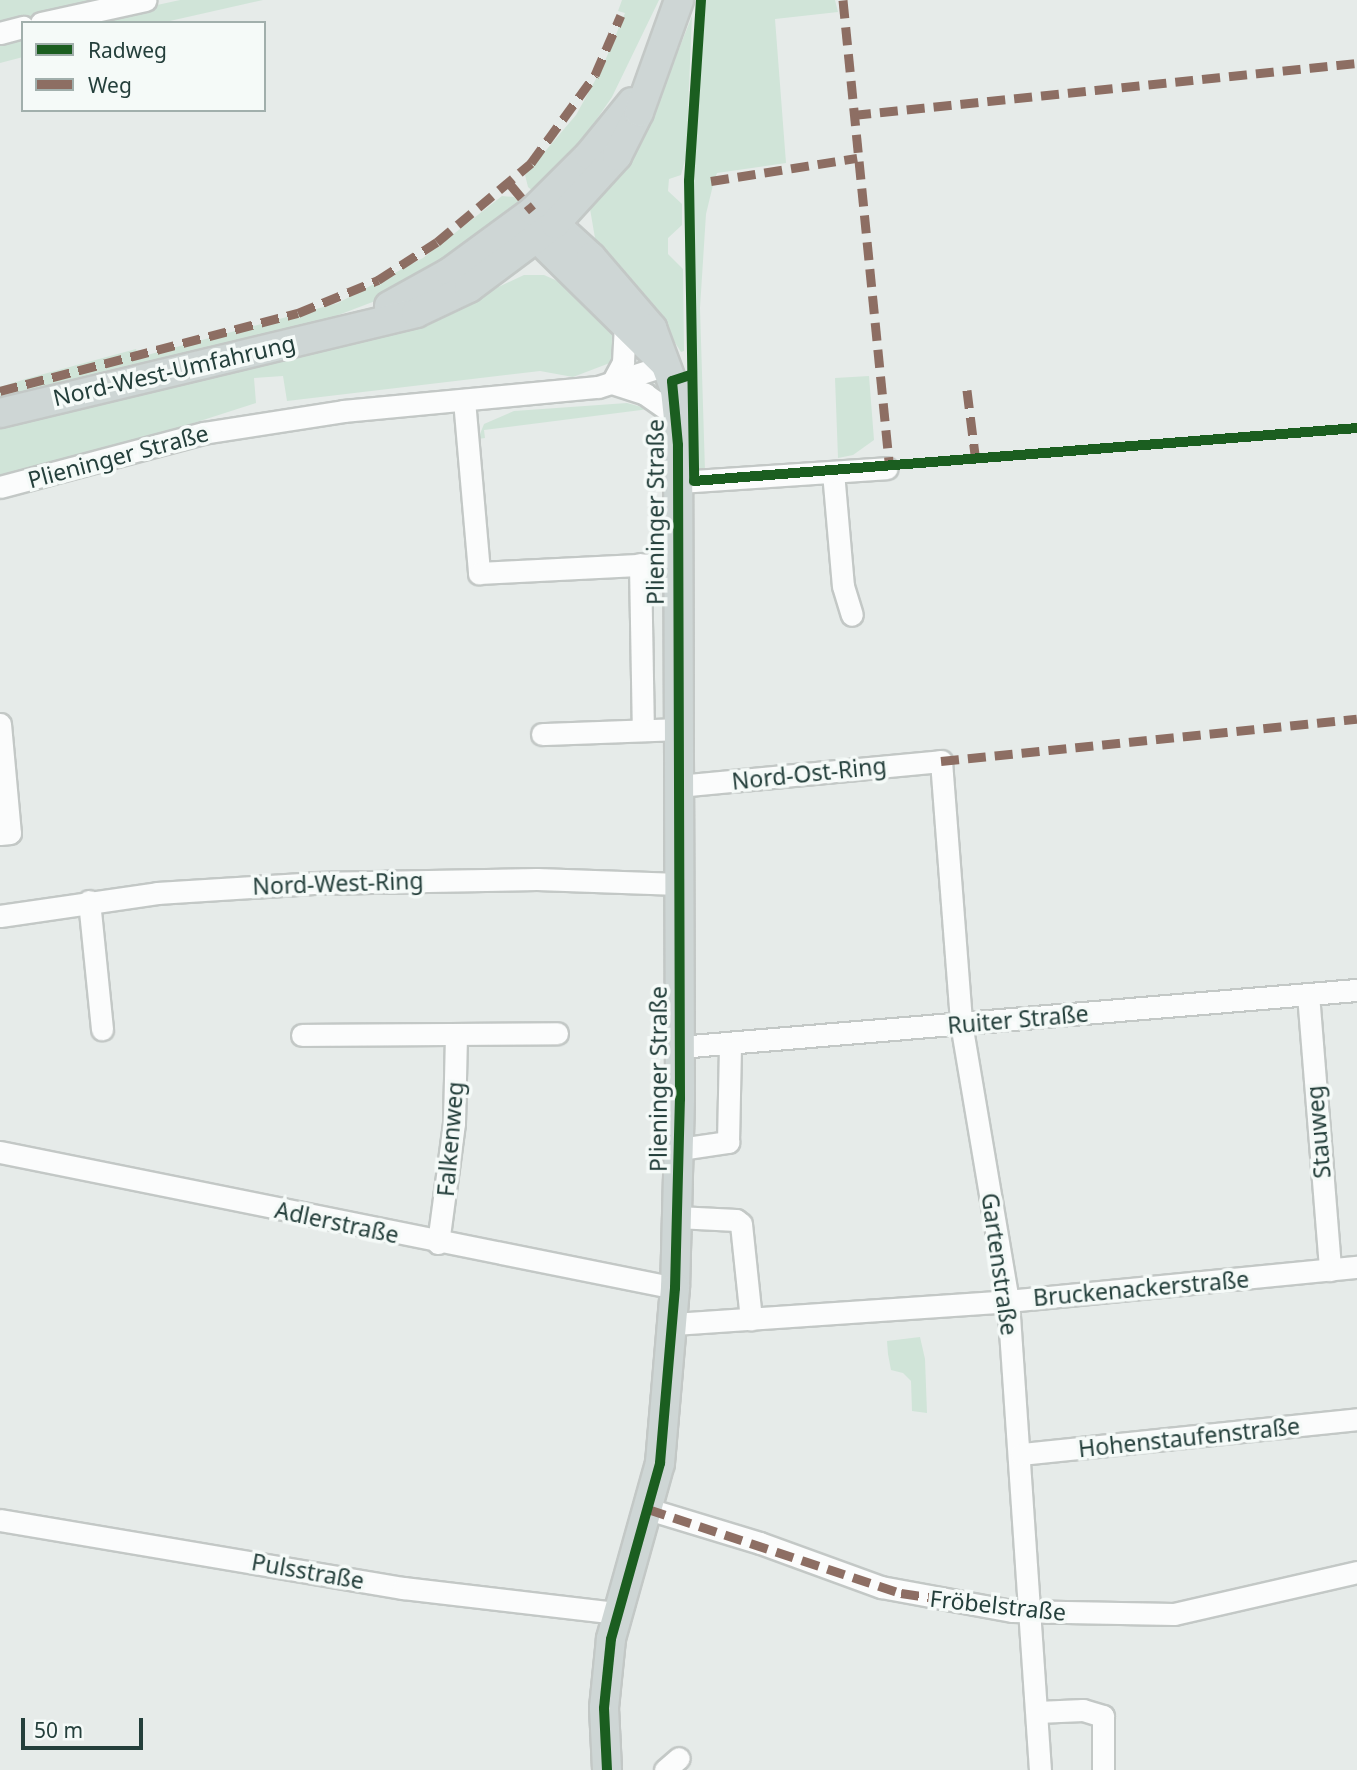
<!DOCTYPE html>
<meta charset="utf-8">
<style>
body{margin:0}
#map{position:relative;width:1357px;height:1770px;overflow:hidden;background:#e6ebe9;font-family:"Noto Sans",sans-serif}
div>[style]{position:absolute}
[style*='--x']{left:calc(var(--x)*1px);top:calc(var(--y)*1px);width:calc(var(--w)*1px);rotate:calc(var(--a)*1deg)}
.green>*{inset:0;background:#d0e4d8}
.roads{filter:drop-shadow(2px 0 #c3c8c6) drop-shadow(-2px 0 #c3c8c6) drop-shadow(0 2px #c3c8c6) drop-shadow(0 -2px #c3c8c6)}
.minor>*{height:21px;margin:-10.5px;padding:0 10.5px;transform-origin:10.5px;border-radius:10.5px;background:#fbfcfc}
.major>*{height:28px;margin:-14px;padding:0 14px;transform-origin:14px;border-radius:14px;background:#ced6d5}
.quiet>*{height:9px;margin-top:-4.5px;transform-origin:0;background:repeating-linear-gradient(90deg,#8d6e63 0 18px,transparent 0 27px)}
.cycleway>*{height:10px;margin:-5px;padding:0 5px;transform-origin:5px;border-radius:5px;background:#1b5e20}
span{translate:-50% -50%;white-space:nowrap;text-align:center;line-height:1.15;-webkit-text-stroke:7px #f5faf8;paint-order:stroke}
.street-label{font-size:23px;color:#243f3b}
.legend{position:absolute;left:21px;top:21px;width:245px;height:91px;box-sizing:border-box;background:#f5faf8;border:2px solid #a1afac;margin:0;padding:9px 12px;list-style:none;font-size:21px;color:#243f3b}
.legend li{display:flex;align-items:center;gap:14px;height:35px}
.legend b{width:35px;border:2px solid #a1afac}
.scale{position:absolute;left:21px;top:1718px;width:122px;height:32px;box-sizing:border-box;border:4px solid #243f3b;border-top:0;padding-left:9px;font-size:21px;line-height:24px;white-space:nowrap;color:#243f3b;-webkit-text-stroke:5px #f5faf8;paint-order:stroke}
</style>
<div id="map">
<div class="green">
<div style="clip-path:polygon(0 0,117px 0,0 28px)"></div>
<div style="clip-path:polygon(180px 0,263px 0,161px 23px,75px 23px)"></div>
<div style="clip-path:polygon(622px 0,659px 0,612px 97px,579px 145px,536px 194px,528px 187px,525px 175px,576px 115px,602px 68px,625px 13px,618px 11px)"></div>
<div style="clip-path:polygon(704px 0,835px 0,838px 12px,775px 19px,786px 163px,717px 173px,713px 185px,706px 214px,700px 308px,705px 471px,698px 469px,698px 382px,691px 312px,697px 58px)"></div>
<div style="clip-path:polygon(692px 16px,686px 157px,681px 175px,669px 179px,668px 191px,682px 204px,682px 225px,668px 238px,668px 254px,683px 269px,684px 351px,681px 352px,654px 310px,605px 253px,595px 238px,590px 209px,657px 104px)"></div>
<div style="clip-path:polygon(23px 36px,23px 57px,0 63px,0 41px)"></div>
<div style="clip-path:polygon(502px 196px,514px 197px,521px 204px,519px 210px,391px 295px,320px 322px,0 400px,0 387px,29px 378px,136px 349px,140px 357px,338px 303px,423px 258px)"></div>
<div style="clip-path:polygon(524px 275px,544px 275px,571px 287px,615px 333px,615px 361px,573px 377px,540px 371px,287px 401px,283px 376px,254px 378px,256px 403px,144px 439px,0 477px,0 424px,244px 364px,285px 361px,379px 337px,422px 323px)"></div>
<div style="clip-path:polygon(869px 376px,874px 440px,853px 455px,838px 458px,835px 378px)"></div>
<div style="clip-path:polygon(627px 403px,649px 409px,484px 430px,485px 438px,478px 439px,484px 424px,514px 411px)"></div>
<div style="clip-path:polygon(920px 1337px,925px 1359px,927px 1413px,912px 1411px,911px 1381px,903px 1373px,891px 1370px,888px 1354px,887px 1341px)"></div>
</div>
<div class="roads">
<div class="minor">
<div style="--x:41;--y:23;--w:107;--a:-12.4"></div>
<div style="--x:0;--y:33;--w:24;--a:-15"></div>
<div style="--x:612;--y:383;--w:35;--a:18"></div>
<div style="--x:645;--y:394;--w:40;--a:34.9"></div>
<div style="--x:612;--y:383;--w:24;--a:-62"></div>
<div style="--x:623;--y:362;--w:33;--a:-87"></div>
<div style="--x:464;--y:400;--w:174;--a:85"></div>
<div style="--x:479;--y:573;--w:198;--a:-2.9"></div>
<div style="--x:833;--y:472;--w:114;--a:85"></div>
<div style="--x:843;--y:586;--w:30;--a:73"></div>
<div style="--x:678;--y:482;--w:209;--a:-3.8"></div>
<div style="--x:0;--y:487;--w:210;--a:-14.9"></div>
<div style="--x:203;--y:433;--w:142;--a:-8.9"></div>
<div style="--x:343;--y:411;--w:256;--a:-5.4"></div>
<div style="--x:598;--y:387;--w:71;--a:-17.9"></div>
<div style="--x:640;--y:564;--w:166;--a:89"></div>
<div style="--x:0;--y:724;--w:109;--a:84.8"></div>
<div style="--x:10;--y:833;--w:10;--a:174"></div>
<div style="--x:542;--y:734;--w:135;--a:-2.1"></div>
<div style="--x:678;--y:786;--w:264;--a:-5.4"></div>
<div style="--x:941;--y:761;--w:263;--a:85.6"></div>
<div style="--x:961;--y:1023;--w:282;--a:80.4"></div>
<div style="--x:1008;--y:1301;--w:470;--a:86.1"></div>
<div style="--x:89;--y:901;--w:129;--a:84.2"></div>
<div style="--x:0;--y:916;--w:159;--a:-8.3"></div>
<div style="--x:157;--y:893;--w:157;--a:-3.6"></div>
<div style="--x:314;--y:883;--w:223;--a:-1"></div>
<div style="--x:537;--y:879;--w:142;--a:2"></div>
<div style="--x:1308;--y:994;--w:277;--a:85.4"></div>
<div style="--x:302;--y:1035;--w:255;--a:-0.4"></div>
<div style="--x:679;--y:1047;--w:680;--a:-4.81"></div>
<div style="--x:680;--y:1149;--w:49;--a:-8.3"></div>
<div style="--x:728;--y:1142;--w:99;--a:-88.8"></div>
<div style="--x:0;--y:1152;--w:689;--a:11.39"></div>
<div style="--x:677;--y:1217;--w:59;--a:2.9"></div>
<div style="--x:736;--y:1220;--w:6;--a:39"></div>
<div style="--x:741;--y:1224;--w:96;--a:84"></div>
<div style="--x:438;--y:1243;--w:121;--a:-82.4"></div>
<div style="--x:454;--y:1123;--w:89;--a:-88.7"></div>
<div style="--x:673;--y:1324;--w:336;--a:-3.9"></div>
<div style="--x:1008;--y:1301;--w:351;--a:-5.6"></div>
<div style="--x:1021;--y:1454;--w:338;--a:-5.9"></div>
<div style="--x:648;--y:1509;--w:117;--a:16.9"></div>
<div style="--x:760;--y:1543;--w:129;--a:20"></div>
<div style="--x:881;--y:1587;--w:133;--a:10.4"></div>
<div style="--x:1012;--y:1611;--w:162;--a:1.1"></div>
<div style="--x:1174;--y:1614;--w:188;--a:-12.9"></div>
<div style="--x:0;--y:1520;--w:409;--a:9.6"></div>
<div style="--x:403;--y:1588;--w:214;--a:6.7"></div>
<div style="--x:1037;--y:1712;--w:46;--a:-2.5"></div>
<div style="--x:1083;--y:1710;--w:21;--a:17"></div>
<div style="--x:1103;--y:1716;--w:54;--a:90"></div>
<div style="--x:665;--y:1770;--w:18;--a:-41"></div>
</div>
<div class="major">
<div style="--x:533;--y:211;--w:26;--a:31"></div>
<div style="--x:555;--y:224;--w:49;--a:42.5"></div>
<div style="--x:591;--y:257;--w:94;--a:49.3"></div>
<div style="--x:652;--y:328;--w:66;--a:69.6"></div>
<div style="--x:675;--y:390;--w:27;--a:84"></div>
<div style="--x:678;--y:417;--w:682;--a:89.83"></div>
<div style="--x:680;--y:1099;--w:189;--a:91.5"></div>
<div style="--x:675;--y:1288;--w:176;--a:94.9"></div>
<div style="--x:660;--y:1463;--w:183;--a:105.6"></div>
<div style="--x:611;--y:1639;--w:69;--a:95.8"></div>
<div style="--x:604;--y:1708;--w:62;--a:87.2"></div>
<div style="--x:538;--y:239;--w:175;--a:44.5"></div>
<div style="--x:389;--y:306;--w:70;--a:-29.1"></div>
<div style="--x:450;--y:272;--w:103;--a:-36.3"></div>
<div style="--x:533;--y:211;--w:79;--a:-45"></div>
<div style="--x:589;--y:155;--w:68;--a:-50.9"></div>
<div style="--x:0;--y:413;--w:428;--a:-13.5"></div>
<div style="--x:416;--y:313;--w:59;--a:-25.3"></div>
<div style="--x:469;--y:288;--w:107;--a:-36.7"></div>
<div style="--x:555;--y:224;--w:92;--a:-47.6"></div>
<div style="--x:617;--y:156;--w:49;--a:-63.4"></div>
<div style="--x:639;--y:112;--w:119;--a:-70.3"></div>
</div>
</div>
<div class="quiet">
<div style="--x:843;--y:0;--w:470;--a:84.3"></div>
<div style="--x:853;--y:115;--w:507;--a:-5.89"></div>
<div style="--x:711;--y:181;--w:148;--a:-9"></div>
<div style="--x:510;--y:184;--w:35;--a:50"></div>
<div style="--x:967;--y:390;--w:73;--a:82.9"></div>
<div style="--x:0;--y:391;--w:308;--a:-14.7"></div>
<div style="--x:298;--y:313;--w:87;--a:-22.4"></div>
<div style="--x:378;--y:280;--w:70;--a:-32.8"></div>
<div style="--x:437;--y:242;--w:123;--a:-40"></div>
<div style="--x:531;--y:163;--w:109;--a:-54"></div>
<div style="--x:595;--y:75;--w:65;--a:-66.6"></div>
<div style="--x:941;--y:761;--w:418;--a:-5.8"></div>
<div style="--x:648;--y:1509;--w:267;--a:18.4"></div>
<div style="--x:901;--y:1593;--w:130;--a:8.4"></div>
</div>
<div class="cycleway">
<div style="--x:701;--y:0;--w:181;--a:93.8"></div>
<div style="--x:689;--y:181;--w:300;--a:89"></div>
<div style="--x:694;--y:481;--w:665;--a:-4.57"></div>
<div style="--x:607;--y:1770;--w:62;--a:-92.8"></div>
<div style="--x:604;--y:1708;--w:69;--a:-84.2"></div>
<div style="--x:611;--y:1639;--w:183;--a:-74.4"></div>
<div style="--x:660;--y:1463;--w:176;--a:-85.1"></div>
<div style="--x:675;--y:1288;--w:189;--a:-88.5"></div>
<div style="--x:680;--y:1099;--w:654;--a:-90.18"></div>
<div style="--x:678;--y:445;--w:64;--a:-95.4"></div>
<div style="--x:672;--y:381;--w:20;--a:-18"></div>
</div>
<div class="street-label">
<span style="left:174px;top:370px;rotate:-13deg">Nord-West-Umfahrung</span>
<span style="left:118px;top:456px;rotate:-15deg">Plieninger Straße</span>
<span style="left:655px;top:512px;rotate:-90deg">Plieninger Straße</span>
<span style="left:809px;top:773px;rotate:-6deg">Nord-Ost-Ring</span>
<span style="left:338px;top:883px;rotate:-2deg">Nord-West-Ring</span>
<span style="left:1018px;top:1019px;rotate:-5deg">Ruiter Straße</span>
<span style="left:658px;top:1079px;rotate:-90deg">Plieninger Straße</span>
<span style="left:1318px;top:1132px;rotate:-95deg">Stauweg</span>
<span style="left:450px;top:1139px;rotate:-85deg">Falkenweg</span>
<span style="left:337px;top:1222px;rotate:12deg">Adlerstraße</span>
<span style="left:1000px;top:1264px;rotate:82deg">Gartenstraße</span>
<span style="left:1141px;top:1288px;rotate:-5deg">Bruckenackerstraße</span>
<span style="left:1189px;top:1437px;rotate:-6deg">Hohenstaufenstraße</span>
<span style="left:308px;top:1571px;rotate:10deg">Pulsstraße</span>
<span style="left:998px;top:1605px;rotate:6deg">Fröbelstraße</span>
</div>
<ul class="legend">
<li><b style="height:9px;background:#1b5e20"></b>Radweg</li>
<li><b style="height:9px;background:#8d6e63"></b>Weg</li>
</ul>
<div class="scale">50 m</div>
</div>
